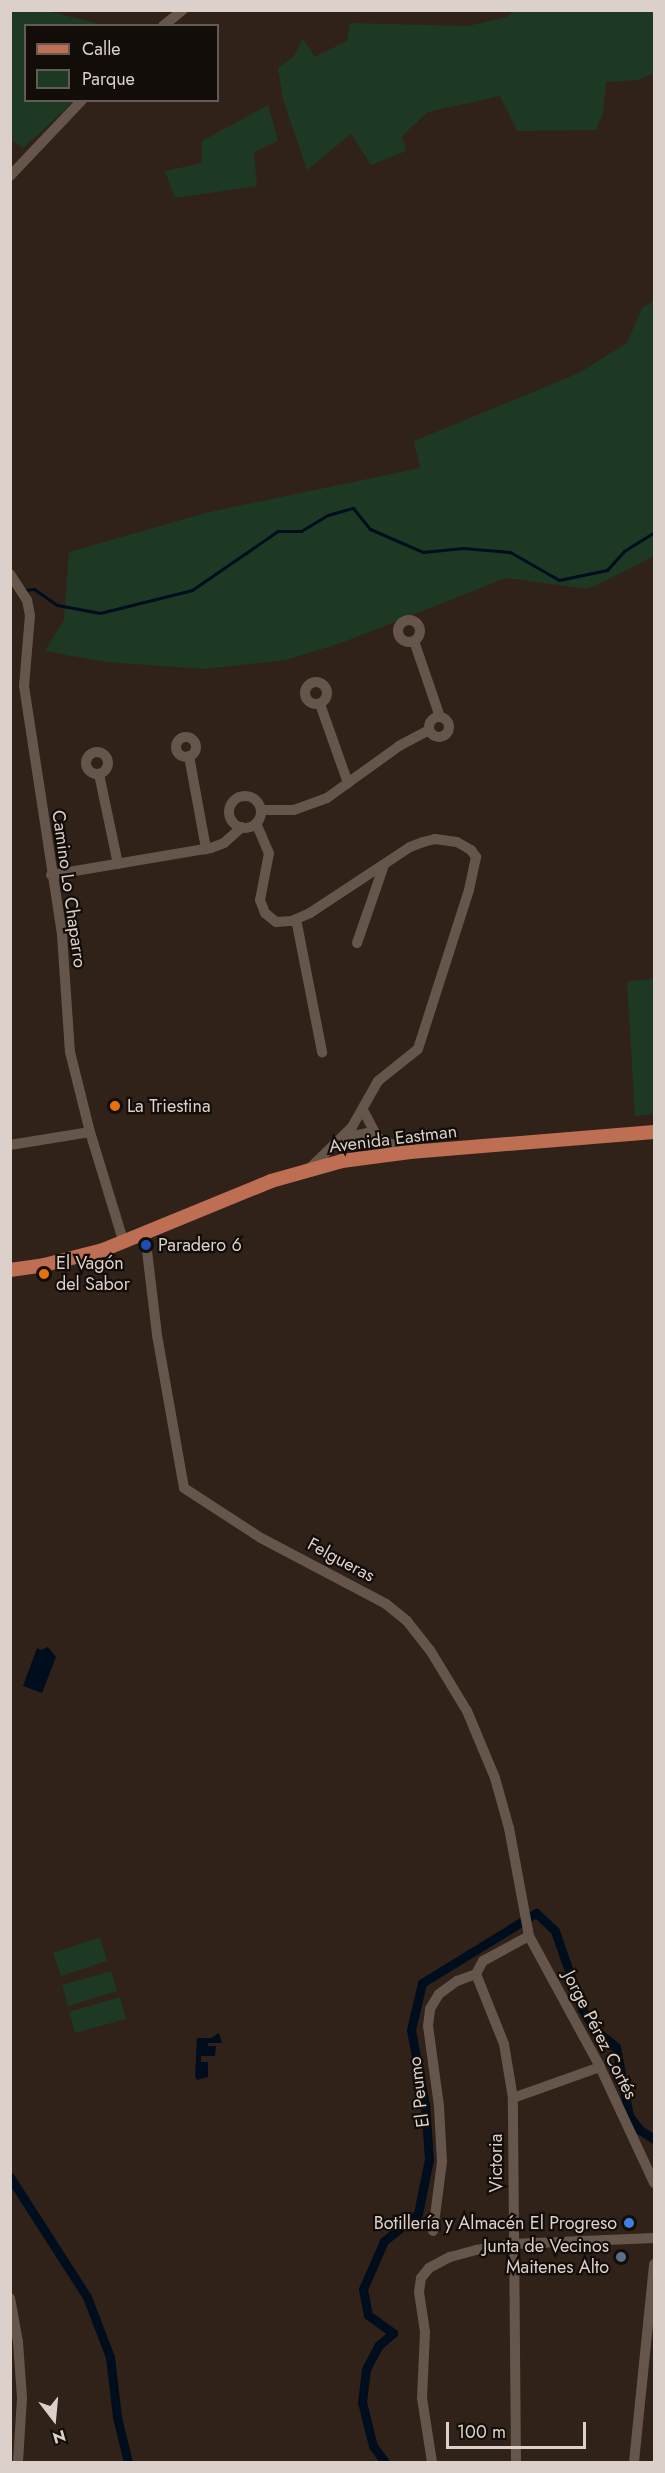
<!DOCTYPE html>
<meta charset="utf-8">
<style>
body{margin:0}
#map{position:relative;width:665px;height:2473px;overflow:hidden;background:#302218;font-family:Jost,sans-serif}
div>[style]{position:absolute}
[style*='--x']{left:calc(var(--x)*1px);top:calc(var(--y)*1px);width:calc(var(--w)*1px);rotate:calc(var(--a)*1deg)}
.green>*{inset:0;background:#1d3923}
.water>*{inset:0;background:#000d1d}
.stream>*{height:3px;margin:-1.5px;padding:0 1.5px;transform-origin:1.5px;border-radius:1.5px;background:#000d1d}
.canal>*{height:9px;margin:-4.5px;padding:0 4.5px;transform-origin:4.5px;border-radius:4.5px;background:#000d1d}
.minor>*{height:10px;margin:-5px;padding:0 5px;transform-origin:5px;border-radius:5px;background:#66554a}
.minor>.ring{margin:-5px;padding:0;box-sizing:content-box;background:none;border:10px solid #66554a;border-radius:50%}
.major>*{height:14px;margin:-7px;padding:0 7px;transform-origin:7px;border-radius:7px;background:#be6e52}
.dots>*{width:16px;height:16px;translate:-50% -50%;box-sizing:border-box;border:3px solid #130d09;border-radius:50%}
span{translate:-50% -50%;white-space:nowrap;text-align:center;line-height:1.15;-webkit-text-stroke:4.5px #130d09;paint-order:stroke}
.street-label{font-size:18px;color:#dbd1ca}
.poi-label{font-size:18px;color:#dbd1ca}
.left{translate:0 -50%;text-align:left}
.right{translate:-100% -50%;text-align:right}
.frame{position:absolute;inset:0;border:12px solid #dbd1ca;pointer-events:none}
.legend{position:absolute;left:24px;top:24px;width:195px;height:78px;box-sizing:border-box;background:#130d09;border:2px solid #635b56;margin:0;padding:8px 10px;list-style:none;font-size:18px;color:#dbd1ca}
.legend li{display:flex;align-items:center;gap:12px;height:30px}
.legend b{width:30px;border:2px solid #635b56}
.north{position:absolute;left:24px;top:2389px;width:60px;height:60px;-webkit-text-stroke:4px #130d09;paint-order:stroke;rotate:164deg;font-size:16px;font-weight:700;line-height:24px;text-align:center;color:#dbd1ca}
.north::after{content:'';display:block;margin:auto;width:21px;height:27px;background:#dbd1ca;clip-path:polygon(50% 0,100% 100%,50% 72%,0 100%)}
.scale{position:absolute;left:446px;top:2422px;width:140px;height:27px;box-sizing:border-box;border:3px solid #dbd1ca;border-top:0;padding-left:8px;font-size:18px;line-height:21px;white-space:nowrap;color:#dbd1ca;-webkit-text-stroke:4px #130d09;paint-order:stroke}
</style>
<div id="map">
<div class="green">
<div style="clip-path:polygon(11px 10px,47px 11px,104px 25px,26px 26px,26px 100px,74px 101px,23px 148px,11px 140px)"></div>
<div style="clip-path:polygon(514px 11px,654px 11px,654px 73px,638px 80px,606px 82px,603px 113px,596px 130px,517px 131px,500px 96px,428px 112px,402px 136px,406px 151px,371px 165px,351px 134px,307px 170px,283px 99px,278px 68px,294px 56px,303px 39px,315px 57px,347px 41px,350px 23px,468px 26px,506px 17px)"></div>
<div style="clip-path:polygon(268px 105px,278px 141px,254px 152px,257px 186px,175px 198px,165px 171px,202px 163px,202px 141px)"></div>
<div style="clip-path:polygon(654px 300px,654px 556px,588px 589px,506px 578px,341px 643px,286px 660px,205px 669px,106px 662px,45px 651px,64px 620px,69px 552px,205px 513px,420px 468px,414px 441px,579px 373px,627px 343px,642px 308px)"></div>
<div style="clip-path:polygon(654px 979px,654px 1114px,635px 1116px,627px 981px)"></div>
<div style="clip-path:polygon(100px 1937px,107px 1961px,61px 1976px,53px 1953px)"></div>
<div style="clip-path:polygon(111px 1971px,117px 1991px,68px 2006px,62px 1985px)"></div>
<div style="clip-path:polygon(120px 1997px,126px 2019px,75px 2033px,69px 2012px)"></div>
</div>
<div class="water">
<div style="clip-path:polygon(48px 1647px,56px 1657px,42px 1693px,23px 1686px,37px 1648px,41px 1650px)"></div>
<div style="clip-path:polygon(219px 2033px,222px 2043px,208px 2043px,208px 2046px,216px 2046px,215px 2056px,201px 2056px,201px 2062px,208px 2062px,208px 2077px,197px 2080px,195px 2076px,197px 2038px,211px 2038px)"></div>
</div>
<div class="stream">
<div style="--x:24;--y:590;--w:10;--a:-6"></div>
<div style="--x:34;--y:589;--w:28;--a:35"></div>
<div style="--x:57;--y:605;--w:44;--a:10.5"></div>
<div style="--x:100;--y:613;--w:95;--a:-14"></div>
<div style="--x:192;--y:590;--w:104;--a:-34.5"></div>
<div style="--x:278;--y:531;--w:23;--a:0"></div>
<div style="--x:301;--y:531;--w:31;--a:-31"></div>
<div style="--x:328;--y:515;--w:26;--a:-16"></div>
<div style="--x:353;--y:508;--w:27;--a:51"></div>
<div style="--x:370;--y:529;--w:58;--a:23.5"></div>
<div style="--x:423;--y:552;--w:40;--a:-5.7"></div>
<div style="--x:463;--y:548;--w:47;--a:4.9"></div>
<div style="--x:510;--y:552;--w:56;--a:29.7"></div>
<div style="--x:559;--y:580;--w:49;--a:-11.8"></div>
<div style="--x:607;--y:570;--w:25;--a:-48"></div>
<div style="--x:624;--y:551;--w:36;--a:-32"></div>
</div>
<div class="canal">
<div style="--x:10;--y:2177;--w:143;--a:57.3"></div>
<div style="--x:87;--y:2297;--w:64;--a:69"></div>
<div style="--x:110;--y:2357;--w:60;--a:83.3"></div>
<div style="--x:117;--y:2417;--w:46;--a:76.3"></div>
<div style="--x:385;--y:2462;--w:20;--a:-127"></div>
<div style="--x:373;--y:2446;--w:45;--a:-104"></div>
<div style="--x:362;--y:2402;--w:33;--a:-83"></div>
<div style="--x:366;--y:2369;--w:26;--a:-62"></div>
<div style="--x:378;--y:2346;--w:20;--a:-41"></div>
<div style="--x:393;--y:2333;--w:31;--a:-144"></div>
<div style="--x:368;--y:2315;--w:26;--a:-101"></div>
<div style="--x:363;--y:2289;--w:52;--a:-66.4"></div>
<div style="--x:384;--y:2241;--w:43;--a:-38.5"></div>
<div style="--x:418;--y:2214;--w:56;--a:-78.7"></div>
<div style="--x:429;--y:2159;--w:54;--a:-94.2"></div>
<div style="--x:425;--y:2105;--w:76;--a:-100.6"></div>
<div style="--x:411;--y:2030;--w:48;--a:-76.8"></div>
<div style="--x:422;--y:1983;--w:134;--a:-31.6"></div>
<div style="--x:536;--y:1913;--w:26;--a:43"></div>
<div style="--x:555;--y:1931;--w:83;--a:70.9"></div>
<div style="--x:582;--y:2009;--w:23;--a:59"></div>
<div style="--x:594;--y:2029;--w:28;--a:39"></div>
<div style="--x:616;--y:2047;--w:70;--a:79.3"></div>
<div style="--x:629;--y:2116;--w:18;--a:52"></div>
<div style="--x:640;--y:2130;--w:17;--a:33"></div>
</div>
<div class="minor">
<div style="--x:163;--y:26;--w:26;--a:-39"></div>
<div style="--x:10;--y:176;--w:105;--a:-46.5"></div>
<div style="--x:10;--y:574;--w:31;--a:57"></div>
<div style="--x:27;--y:600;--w:15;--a:79"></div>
<div style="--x:30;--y:615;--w:71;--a:94.8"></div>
<div style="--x:24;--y:686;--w:252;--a:81.3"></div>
<div style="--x:62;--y:935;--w:117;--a:86.1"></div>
<div style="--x:70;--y:1052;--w:82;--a:76"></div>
<div style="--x:90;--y:1132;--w:116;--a:73"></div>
<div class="ring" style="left:398px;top:620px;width:12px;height:12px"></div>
<div style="--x:414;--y:641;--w:80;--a:71.1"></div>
<div class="ring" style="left:305px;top:682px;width:12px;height:12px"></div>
<div style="--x:320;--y:704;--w:84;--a:70.5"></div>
<div class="ring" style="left:429px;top:717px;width:10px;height:10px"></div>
<div class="ring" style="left:176px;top:737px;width:10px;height:10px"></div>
<div class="ring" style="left:86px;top:752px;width:12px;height:12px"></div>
<div style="--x:189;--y:756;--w:95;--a:79.6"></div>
<div style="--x:99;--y:774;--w:92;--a:78.1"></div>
<div class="ring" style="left:229px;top:796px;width:22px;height:22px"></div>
<div style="--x:261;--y:810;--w:33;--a:0"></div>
<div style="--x:294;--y:810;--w:35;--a:-20"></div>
<div style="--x:327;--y:798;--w:89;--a:-35.8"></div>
<div style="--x:399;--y:746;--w:34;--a:-28"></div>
<div style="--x:256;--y:823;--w:33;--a:67"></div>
<div style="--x:269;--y:853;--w:48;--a:100.8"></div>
<div style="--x:260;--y:900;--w:14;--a:69"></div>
<div style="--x:265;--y:913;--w:14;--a:39"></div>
<div style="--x:276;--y:922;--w:16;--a:-4"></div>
<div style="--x:292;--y:921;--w:20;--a:-24"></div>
<div style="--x:310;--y:913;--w:120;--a:-33.4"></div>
<div style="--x:410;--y:847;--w:14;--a:-21"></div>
<div style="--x:423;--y:842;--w:12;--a:-14"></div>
<div style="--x:435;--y:839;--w:22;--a:8"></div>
<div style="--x:457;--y:842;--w:16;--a:30"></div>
<div style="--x:471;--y:850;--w:9;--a:54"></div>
<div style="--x:476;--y:857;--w:34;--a:102"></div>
<div style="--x:469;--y:890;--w:167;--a:107.8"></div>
<div style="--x:418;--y:1049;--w:51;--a:141.3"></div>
<div style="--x:378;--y:1081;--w:53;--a:119.5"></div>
<div style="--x:352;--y:1127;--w:62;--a:135.7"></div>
<div style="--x:51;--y:875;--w:162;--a:-9.6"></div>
<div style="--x:211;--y:848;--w:14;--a:-21"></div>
<div style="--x:224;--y:843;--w:24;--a:-42"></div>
<div style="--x:296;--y:919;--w:136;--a:78.9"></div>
<div style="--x:357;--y:943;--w:83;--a:-70.9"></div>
<div style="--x:363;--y:1110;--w:30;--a:62"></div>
<div style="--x:342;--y:1138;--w:25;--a:-11"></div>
<div style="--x:367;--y:1133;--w:46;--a:24.3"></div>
<div style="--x:10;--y:1145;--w:81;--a:-9.2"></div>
<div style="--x:145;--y:1234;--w:102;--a:83.2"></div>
<div style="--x:157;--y:1335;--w:155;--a:80"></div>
<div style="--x:184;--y:1488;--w:92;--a:33"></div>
<div style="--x:261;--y:1538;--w:141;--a:27.8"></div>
<div style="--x:386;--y:1604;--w:27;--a:39"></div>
<div style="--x:407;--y:1621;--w:37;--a:52"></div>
<div style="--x:430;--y:1650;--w:71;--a:58.8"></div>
<div style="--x:467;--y:1711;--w:73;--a:67.3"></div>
<div style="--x:495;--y:1778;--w:52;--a:74.4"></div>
<div style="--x:509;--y:1828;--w:110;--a:79.5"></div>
<div style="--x:529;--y:1936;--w:149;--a:61.5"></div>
<div style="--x:600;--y:2067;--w:128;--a:65"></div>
<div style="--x:513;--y:2098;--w:92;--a:-19.6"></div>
<div style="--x:433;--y:2231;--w:70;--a:-82.6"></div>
<div style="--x:442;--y:2162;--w:56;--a:-93.1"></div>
<div style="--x:439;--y:2106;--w:81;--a:-97.8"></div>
<div style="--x:428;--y:2026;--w:17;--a:-83"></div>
<div style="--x:430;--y:2009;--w:17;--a:-59"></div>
<div style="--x:439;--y:1994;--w:22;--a:-36"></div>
<div style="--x:457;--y:1981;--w:20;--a:-20"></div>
<div style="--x:10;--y:2298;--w:45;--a:79.7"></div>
<div style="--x:18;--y:2342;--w:56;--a:85.9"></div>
<div style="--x:22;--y:2398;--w:64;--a:93.6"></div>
<div style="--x:432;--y:2462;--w:65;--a:-98.9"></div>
<div style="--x:422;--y:2398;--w:66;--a:-87.4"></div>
<div style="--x:425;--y:2332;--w:40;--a:-98.5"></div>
<div style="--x:419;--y:2292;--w:14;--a:-82"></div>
<div style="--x:421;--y:2278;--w:13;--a:-51"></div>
<div style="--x:429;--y:2268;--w:24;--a:-28"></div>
<div style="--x:450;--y:2257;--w:27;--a:-15"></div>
<div style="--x:476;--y:2250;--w:36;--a:-9"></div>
<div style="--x:512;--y:2244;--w:142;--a:-2.4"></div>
<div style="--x:516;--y:2462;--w:364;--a:-90.5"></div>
<div style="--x:513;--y:2098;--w:55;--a:-99.5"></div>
<div style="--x:504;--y:2044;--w:75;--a:-111.8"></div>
<div style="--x:476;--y:1974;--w:15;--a:-62"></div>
<div style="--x:483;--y:1961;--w:52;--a:-28.5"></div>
<div style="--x:634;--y:2462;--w:199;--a:-84.2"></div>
</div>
<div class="major">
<div style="--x:10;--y:1270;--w:34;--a:-8"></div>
<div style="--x:44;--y:1265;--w:61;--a:-14.3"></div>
<div style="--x:103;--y:1250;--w:182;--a:-22.3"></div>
<div style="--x:271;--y:1181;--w:74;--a:-15.7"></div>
<div style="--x:342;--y:1161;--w:69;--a:-7.5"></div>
<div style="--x:410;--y:1152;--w:245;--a:-4.7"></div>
</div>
<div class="dots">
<div style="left:115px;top:1106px;background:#e8710a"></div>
<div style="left:146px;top:1245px;background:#1a4fb4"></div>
<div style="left:44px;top:1274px;background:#e8710a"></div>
<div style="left:629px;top:2223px;background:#3f7fe0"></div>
<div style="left:621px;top:2257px;background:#5c6f8a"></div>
</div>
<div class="street-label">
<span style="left:69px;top:889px;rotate:82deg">Camino Lo Chaparro</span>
<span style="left:393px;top:1139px;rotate:-7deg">Avenida Eastman</span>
<span style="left:341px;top:1560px;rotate:28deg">Felgueras</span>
<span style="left:600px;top:2035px;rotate:63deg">Jorge Pérez Cortés</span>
<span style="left:419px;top:2092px;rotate:-97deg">El Peumo</span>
<span style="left:496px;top:2163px;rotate:-90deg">Victoria</span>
</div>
<div class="poi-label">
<span class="left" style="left:127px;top:1106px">La Triestina</span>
<span class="left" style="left:158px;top:1245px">Paradero 6</span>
<span class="left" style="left:56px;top:1274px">El Vagón<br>del Sabor</span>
<span class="right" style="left:617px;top:2223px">Botillería y Almacén El Progreso</span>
<span class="right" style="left:609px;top:2257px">Junta de Vecinos<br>Maitenes Alto</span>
</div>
<div class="frame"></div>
<ul class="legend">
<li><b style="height:8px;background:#be6e52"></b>Calle</li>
<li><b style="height:16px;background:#1d3923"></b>Parque</li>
</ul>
<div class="north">N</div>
<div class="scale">100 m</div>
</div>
